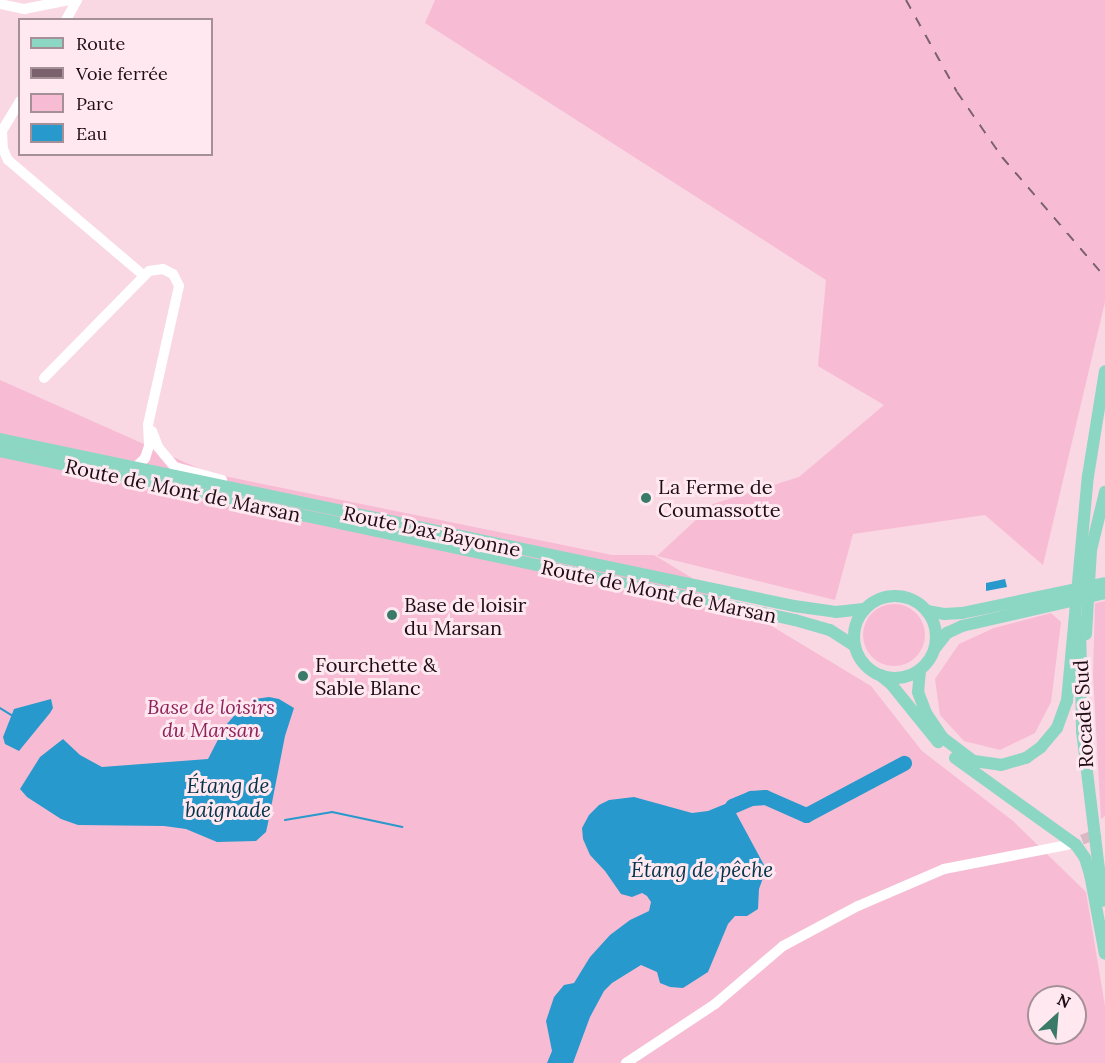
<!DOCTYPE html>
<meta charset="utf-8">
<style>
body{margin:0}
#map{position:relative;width:1105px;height:1063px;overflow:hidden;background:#f9d7e3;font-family:Lora,serif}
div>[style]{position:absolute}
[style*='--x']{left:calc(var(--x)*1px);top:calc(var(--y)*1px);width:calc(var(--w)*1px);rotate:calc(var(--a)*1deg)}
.green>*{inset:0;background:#f7bcd3}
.round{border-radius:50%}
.water>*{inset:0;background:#2899cc}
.stream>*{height:2px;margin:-1px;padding:0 1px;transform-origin:1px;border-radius:1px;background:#2899cc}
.river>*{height:15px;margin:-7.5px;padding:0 7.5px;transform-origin:7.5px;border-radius:7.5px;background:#2899cc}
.minor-tunnel>*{height:10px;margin-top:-5px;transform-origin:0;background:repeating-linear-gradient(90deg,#d8b9c4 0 10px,transparent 0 15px)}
.minor>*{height:10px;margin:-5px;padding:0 5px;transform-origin:5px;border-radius:5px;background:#fff}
.major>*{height:12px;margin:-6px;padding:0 6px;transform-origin:6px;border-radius:6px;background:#8cd6c4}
.major>.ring{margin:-6px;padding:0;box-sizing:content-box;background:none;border:12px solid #8cd6c4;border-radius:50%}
.rail>*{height:2px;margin-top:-1px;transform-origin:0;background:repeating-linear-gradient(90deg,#7a616b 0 10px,transparent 0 20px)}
.dots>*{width:16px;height:16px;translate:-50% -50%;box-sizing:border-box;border:3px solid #ffe8f0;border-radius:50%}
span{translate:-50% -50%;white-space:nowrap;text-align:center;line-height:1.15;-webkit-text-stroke:6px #ffe8f0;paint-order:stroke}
.poi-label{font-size:20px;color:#1f0d15}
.left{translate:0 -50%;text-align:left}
.street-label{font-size:20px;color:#1f0d15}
.park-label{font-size:20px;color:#8e225a;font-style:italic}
.water-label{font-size:21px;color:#04344a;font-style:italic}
.legend{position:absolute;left:18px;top:18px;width:195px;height:138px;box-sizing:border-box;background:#ffe8f0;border:2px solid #a59098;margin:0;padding:8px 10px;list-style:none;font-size:18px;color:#1f0d15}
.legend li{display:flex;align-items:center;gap:12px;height:30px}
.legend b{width:30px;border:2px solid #a59098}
.north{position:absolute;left:1027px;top:985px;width:60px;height:60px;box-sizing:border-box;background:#ffe8f0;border:2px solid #a59098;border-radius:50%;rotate:26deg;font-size:16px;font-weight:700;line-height:24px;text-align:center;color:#1f0d15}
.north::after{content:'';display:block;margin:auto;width:21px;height:27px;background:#3a7a69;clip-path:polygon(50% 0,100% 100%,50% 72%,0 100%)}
</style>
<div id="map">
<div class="green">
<div style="clip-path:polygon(435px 0,1105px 0,1105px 302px,1043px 565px,985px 515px,853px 534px,835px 600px,657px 556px,713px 504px,799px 477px,884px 405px,818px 366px,826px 280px,425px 23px)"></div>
<div style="clip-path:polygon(evenodd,0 380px,209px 473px,612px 555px,654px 555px,871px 686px,922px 751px,1013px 821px,1086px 892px,1105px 1006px,1105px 1063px,0 1063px,0 380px,1039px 997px,1075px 997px,1075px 1033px,1039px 1033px,1039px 997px)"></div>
<div style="clip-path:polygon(1105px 601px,1105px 816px,1101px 819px,1093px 675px,1095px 603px)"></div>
<div class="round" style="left:863px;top:604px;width:62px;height:62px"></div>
<div style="clip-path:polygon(1051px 613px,1061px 622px,1051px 702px,1035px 733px,1000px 750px,964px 741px,940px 715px,935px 679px,959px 644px,994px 628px)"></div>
</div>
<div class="water">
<div style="clip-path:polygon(1005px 579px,1007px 587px,986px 591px,986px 583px)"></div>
<div style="clip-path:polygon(269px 697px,279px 699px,294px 708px,285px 736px,268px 823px,266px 832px,256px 841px,217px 842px,186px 829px,164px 826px,78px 825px,61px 819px,27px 797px,20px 789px,40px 757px,63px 739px,80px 755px,102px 767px,208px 759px,225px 726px,234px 716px,255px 699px)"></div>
<div style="clip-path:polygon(51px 699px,53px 708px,50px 713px,19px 751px,5px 744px,3px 737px,14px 709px)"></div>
<div style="clip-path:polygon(634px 797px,692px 813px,708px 811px,730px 802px,770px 876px,763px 878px,759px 889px,758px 909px,747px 916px,735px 916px,728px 924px,708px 972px,683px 988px,670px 987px,660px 983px,657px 972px,641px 965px,612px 983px,604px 991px,590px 1017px,573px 1063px,547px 1063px,552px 1051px,546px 1021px,554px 997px,564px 985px,574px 983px,590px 957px,610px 935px,630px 920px,649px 911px,651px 902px,647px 896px,642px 893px,632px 897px,621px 894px,605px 871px,590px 855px,583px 839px,582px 828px,589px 815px,599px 805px,609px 800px)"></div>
</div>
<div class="stream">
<div style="--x:0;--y:708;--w:13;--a:32"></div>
<div style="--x:285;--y:820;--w:48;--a:-9.7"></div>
<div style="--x:332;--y:812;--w:72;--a:12.1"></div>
</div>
<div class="river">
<div style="--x:732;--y:806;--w:21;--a:-23"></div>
<div style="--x:751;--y:798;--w:14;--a:-4"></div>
<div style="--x:765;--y:797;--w:45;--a:23.7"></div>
<div style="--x:806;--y:815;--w:111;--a:-28"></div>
</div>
<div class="minor-tunnel">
<div style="--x:1068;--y:845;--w:34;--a:-21"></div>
</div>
<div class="minor">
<div style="--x:0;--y:4;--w:25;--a:12"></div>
<div style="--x:24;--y:9;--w:46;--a:-11.3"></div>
<div style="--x:66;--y:20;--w:23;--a:-61"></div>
<div style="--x:20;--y:101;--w:35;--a:121"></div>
<div style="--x:2;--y:131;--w:18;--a:87"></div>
<div style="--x:3;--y:149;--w:12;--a:66"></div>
<div style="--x:8;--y:160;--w:177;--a:40.4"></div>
<div style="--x:44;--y:378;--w:150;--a:-45.5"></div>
<div style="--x:149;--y:271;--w:14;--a:-8"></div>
<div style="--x:163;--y:269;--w:11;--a:27"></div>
<div style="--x:173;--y:274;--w:13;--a:63"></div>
<div style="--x:179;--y:286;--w:142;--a:102.6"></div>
<div style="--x:148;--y:425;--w:21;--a:87"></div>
<div style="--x:149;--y:446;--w:13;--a:108"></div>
<div style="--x:145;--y:458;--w:14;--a:135"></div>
<div style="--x:152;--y:431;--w:17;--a:69"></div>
<div style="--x:158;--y:447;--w:26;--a:50"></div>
<div style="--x:175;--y:467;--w:49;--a:15.5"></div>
<div style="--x:626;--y:1063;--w:107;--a:-33.5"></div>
<div style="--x:715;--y:1004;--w:89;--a:-40.5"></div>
<div style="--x:783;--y:946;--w:85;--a:-28.1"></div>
<div style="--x:858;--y:906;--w:94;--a:-23.3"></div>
<div style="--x:944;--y:869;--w:126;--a:-11"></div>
</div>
<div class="major">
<div style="--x:0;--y:439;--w:811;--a:11.88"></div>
<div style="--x:794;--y:606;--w:42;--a:8.1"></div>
<div style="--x:836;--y:612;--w:28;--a:-6"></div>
<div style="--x:0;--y:451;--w:813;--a:12"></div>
<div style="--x:795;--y:620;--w:36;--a:16"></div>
<div style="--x:830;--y:630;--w:30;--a:33"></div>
<div class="ring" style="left:854px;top:596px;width:70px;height:70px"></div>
<div style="--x:927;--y:611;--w:17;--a:10"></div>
<div style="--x:944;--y:614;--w:18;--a:-3"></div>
<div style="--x:962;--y:613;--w:146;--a:-11.8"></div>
<div style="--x:1080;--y:623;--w:108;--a:88.9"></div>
<div style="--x:1082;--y:731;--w:171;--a:83"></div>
<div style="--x:1086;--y:634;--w:84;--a:-86.6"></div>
<div style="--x:1091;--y:550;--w:60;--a:-76.4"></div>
<div style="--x:936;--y:647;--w:18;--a:-52"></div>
<div style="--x:947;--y:633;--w:17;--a:-25"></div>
<div style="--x:962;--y:626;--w:147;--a:-13"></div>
<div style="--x:920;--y:670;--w:22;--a:95"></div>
<div style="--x:918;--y:692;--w:22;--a:69"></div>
<div style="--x:926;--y:713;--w:30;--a:56"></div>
<div style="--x:943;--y:738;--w:39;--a:37"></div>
<div style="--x:974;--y:761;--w:27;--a:8"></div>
<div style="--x:1001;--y:765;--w:26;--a:-16"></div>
<div style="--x:1026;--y:758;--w:19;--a:-36"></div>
<div style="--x:1041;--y:747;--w:25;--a:-50"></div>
<div style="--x:1057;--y:728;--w:29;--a:-70"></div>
<div style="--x:1067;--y:701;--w:226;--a:-84.7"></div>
<div style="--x:1088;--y:476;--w:106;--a:-80.8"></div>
<div style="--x:880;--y:675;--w:14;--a:39"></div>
<div style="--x:891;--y:684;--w:75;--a:51"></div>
<div style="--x:955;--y:758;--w:149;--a:35.7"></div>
<div style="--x:1076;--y:845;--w:16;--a:55"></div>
<div style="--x:1085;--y:858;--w:17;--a:73"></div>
<div style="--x:1090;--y:874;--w:81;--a:79.4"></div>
</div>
<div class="rail">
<div style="--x:906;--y:0;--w:105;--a:61"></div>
<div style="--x:957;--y:92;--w:79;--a:55.3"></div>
<div style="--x:1002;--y:157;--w:158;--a:49.4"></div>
</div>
<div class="dots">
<div style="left:646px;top:498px;background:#3a7a69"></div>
<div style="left:392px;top:615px;background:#3a7a69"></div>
<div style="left:303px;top:676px;background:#3a7a69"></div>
</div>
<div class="poi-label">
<span class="left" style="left:658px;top:498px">La Ferme de<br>Coumassotte</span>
<span class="left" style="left:404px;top:616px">Base de loisir<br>du Marsan</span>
<span class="left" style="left:315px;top:676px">Fourchette &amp;<br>Sable Blanc</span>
</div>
<div class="street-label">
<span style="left:183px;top:490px;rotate:12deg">Route de Mont de Marsan</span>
<span style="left:432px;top:531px;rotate:12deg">Route Dax Bayonne</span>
<span style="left:659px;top:591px;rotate:12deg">Route de Mont de Marsan</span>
<span style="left:1083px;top:714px;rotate:-93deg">Rocade Sud</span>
</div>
<div class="park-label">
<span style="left:211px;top:718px">Base de loisirs<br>du Marsan</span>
</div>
<div class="water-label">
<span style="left:228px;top:798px">Étang de<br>baignade</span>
<span style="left:702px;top:870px">Étang de pêche</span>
</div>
<ul class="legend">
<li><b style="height:8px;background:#8cd6c4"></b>Route</li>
<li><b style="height:8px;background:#7a616b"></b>Voie ferrée</li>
<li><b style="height:16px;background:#f7bcd3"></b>Parc</li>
<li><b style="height:16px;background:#2899cc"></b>Eau</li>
</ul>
<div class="north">N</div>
</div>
